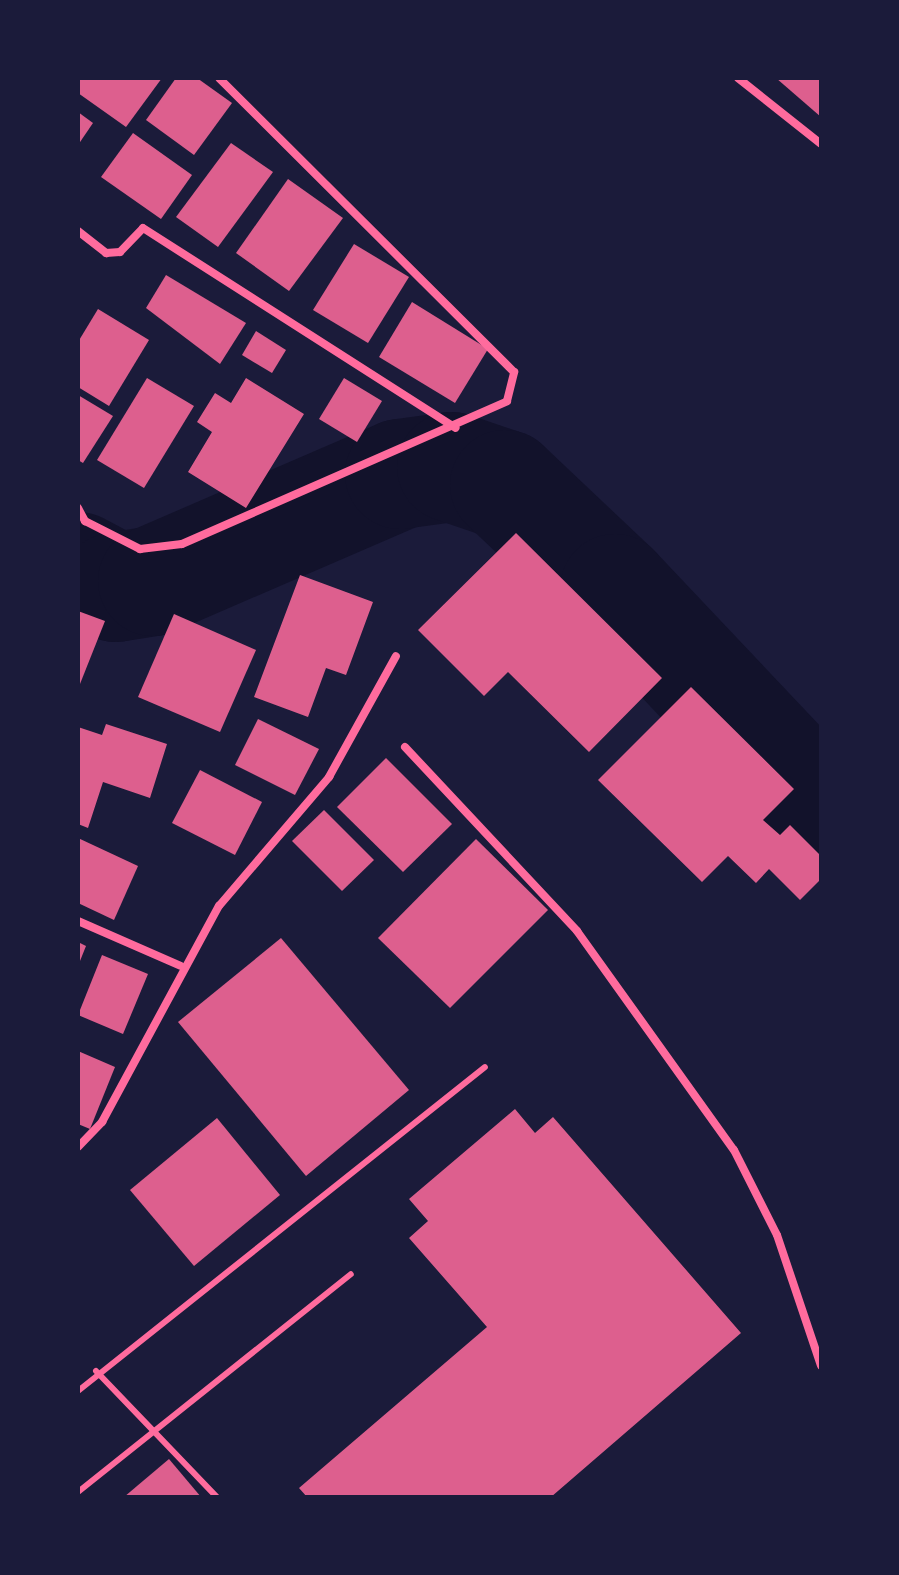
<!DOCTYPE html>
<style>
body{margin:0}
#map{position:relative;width:899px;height:1575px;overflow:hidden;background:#1b1b3a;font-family:"PT Sans",sans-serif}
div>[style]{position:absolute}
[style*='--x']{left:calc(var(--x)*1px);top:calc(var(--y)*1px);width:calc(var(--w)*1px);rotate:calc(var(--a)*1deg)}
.river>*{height:110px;margin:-55px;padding:0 55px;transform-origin:55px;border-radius:55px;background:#12122b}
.building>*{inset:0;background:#dd5f8e}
.service>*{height:6px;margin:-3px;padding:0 3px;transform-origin:3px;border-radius:3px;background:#ff6b9d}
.minor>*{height:8px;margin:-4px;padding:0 4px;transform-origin:4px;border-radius:4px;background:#ff6b9d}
span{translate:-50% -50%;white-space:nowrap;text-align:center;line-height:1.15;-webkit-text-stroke:7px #1b1b3a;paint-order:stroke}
.frame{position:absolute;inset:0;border:80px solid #1b1b3a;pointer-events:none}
</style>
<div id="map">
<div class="river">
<div style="--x:78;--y:567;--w:43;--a:27.8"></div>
<div style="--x:116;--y:587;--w:37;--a:-9"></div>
<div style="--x:153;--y:581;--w:269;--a:-23.4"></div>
<div style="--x:400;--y:474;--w:52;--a:-7.7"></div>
<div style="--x:452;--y:467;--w:56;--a:18.8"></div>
<div style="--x:505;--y:485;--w:151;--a:43.4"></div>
<div style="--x:615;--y:589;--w:300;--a:46.6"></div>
</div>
<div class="building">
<div style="clip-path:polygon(78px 78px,162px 78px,126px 127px,78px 93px)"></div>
<div style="clip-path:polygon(176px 78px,197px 78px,232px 103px,194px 155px,146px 120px)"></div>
<div style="clip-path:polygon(776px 78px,821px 78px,821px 117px)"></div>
<div style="clip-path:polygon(78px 112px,93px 123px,78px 145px)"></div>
<div style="clip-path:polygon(133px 133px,192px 175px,161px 219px,101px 177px)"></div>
<div style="clip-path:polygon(231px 143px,273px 172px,218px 247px,176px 217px)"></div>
<div style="clip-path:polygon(288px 179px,343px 218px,289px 291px,236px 253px)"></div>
<div style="clip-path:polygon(354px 244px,409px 277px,368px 343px,313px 310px)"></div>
<div style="clip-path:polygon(166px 275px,246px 323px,220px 364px,146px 308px)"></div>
<div style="clip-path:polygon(412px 302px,488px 349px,455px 403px,379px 357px)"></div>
<div style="clip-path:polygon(98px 309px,149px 340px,109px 406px,78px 387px,78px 342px)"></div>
<div style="clip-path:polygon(256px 331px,286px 350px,272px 373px,242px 355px)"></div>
<div style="clip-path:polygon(147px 378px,194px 406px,144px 488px,97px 460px)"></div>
<div style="clip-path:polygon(246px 378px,304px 414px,246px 508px,188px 472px,212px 432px,197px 422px,215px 393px,231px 403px)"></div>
<div style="clip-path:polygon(344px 378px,382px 401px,357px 442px,319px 419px)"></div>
<div style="clip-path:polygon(78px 395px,113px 416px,83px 463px,78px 460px)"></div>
<div style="clip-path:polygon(516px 533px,662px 678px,589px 752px,508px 672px,484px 696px,418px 630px)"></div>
<div style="clip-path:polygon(300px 575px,373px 602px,346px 675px,326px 668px,308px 717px,254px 697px)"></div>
<div style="clip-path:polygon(78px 611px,105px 621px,78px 689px)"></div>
<div style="clip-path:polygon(174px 614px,256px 650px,220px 732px,138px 697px)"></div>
<div style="clip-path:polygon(691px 687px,794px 789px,763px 820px,780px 835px,790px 825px,821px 856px,821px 879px,800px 900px,769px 869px,756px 883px,728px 856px,702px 882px,598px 780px)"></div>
<div style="clip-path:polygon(258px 719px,319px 749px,295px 795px,235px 765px)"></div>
<div style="clip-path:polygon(106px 724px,167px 744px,150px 798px,103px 782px,88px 828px,78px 824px,78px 727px,102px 735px)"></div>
<div style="clip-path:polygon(386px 758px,452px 824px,403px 872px,337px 807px)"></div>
<div style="clip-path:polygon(200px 770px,262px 802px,235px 855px,172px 823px)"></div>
<div style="clip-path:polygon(324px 810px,374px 860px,342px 891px,292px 841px)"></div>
<div style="clip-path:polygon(78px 838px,138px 866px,114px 920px,78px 903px)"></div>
<div style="clip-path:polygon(476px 839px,548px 910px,450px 1008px,378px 938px)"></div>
<div style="clip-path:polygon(281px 938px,409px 1090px,306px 1176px,178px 1022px)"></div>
<div style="clip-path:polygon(78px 942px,86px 946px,78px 966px)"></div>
<div style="clip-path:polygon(102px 955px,148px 974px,123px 1034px,78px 1015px)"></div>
<div style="clip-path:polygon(78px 1051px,115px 1067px,90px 1129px,78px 1124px)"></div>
<div style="clip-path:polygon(515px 1109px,535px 1133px,553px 1117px,741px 1333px,551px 1497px,307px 1497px,299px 1488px,487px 1327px,409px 1238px,428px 1221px,409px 1199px)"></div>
<div style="clip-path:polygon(217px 1118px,280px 1195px,194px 1266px,130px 1190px)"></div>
<div style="clip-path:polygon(169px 1459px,201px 1497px,124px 1497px)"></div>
</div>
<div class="service">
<div style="--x:96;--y:1371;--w:175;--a:46.2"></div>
<div style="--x:78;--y:1391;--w:520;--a:-38.52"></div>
<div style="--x:78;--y:1492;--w:349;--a:-38.6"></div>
</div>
<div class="minor">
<div style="--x:738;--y:78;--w:106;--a:38.5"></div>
<div style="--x:78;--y:231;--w:36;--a:38"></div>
<div style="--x:106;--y:253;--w:14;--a:-4"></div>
<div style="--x:120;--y:252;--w:33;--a:-46"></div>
<div style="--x:143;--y:228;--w:371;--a:32.6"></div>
<div style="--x:78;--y:508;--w:15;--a:62"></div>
<div style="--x:85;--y:521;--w:62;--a:27"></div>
<div style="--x:140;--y:549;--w:42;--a:-6.8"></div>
<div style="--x:182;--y:544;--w:355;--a:-23.7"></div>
<div style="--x:507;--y:401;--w:30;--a:-76"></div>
<div style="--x:514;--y:372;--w:416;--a:-135.1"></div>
<div style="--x:405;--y:747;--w:252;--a:46.9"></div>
<div style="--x:577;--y:931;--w:269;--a:54.4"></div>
<div style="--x:734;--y:1150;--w:95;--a:63.2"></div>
<div style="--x:777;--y:1235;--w:138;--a:71.4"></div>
<div style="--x:78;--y:921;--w:112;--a:23.6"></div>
<div style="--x:78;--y:1147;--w:35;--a:-46"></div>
<div style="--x:102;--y:1122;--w:246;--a:-61.6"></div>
<div style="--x:219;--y:906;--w:170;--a:-49.5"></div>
<div style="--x:329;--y:777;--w:138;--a:-61"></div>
</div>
<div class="frame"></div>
</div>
